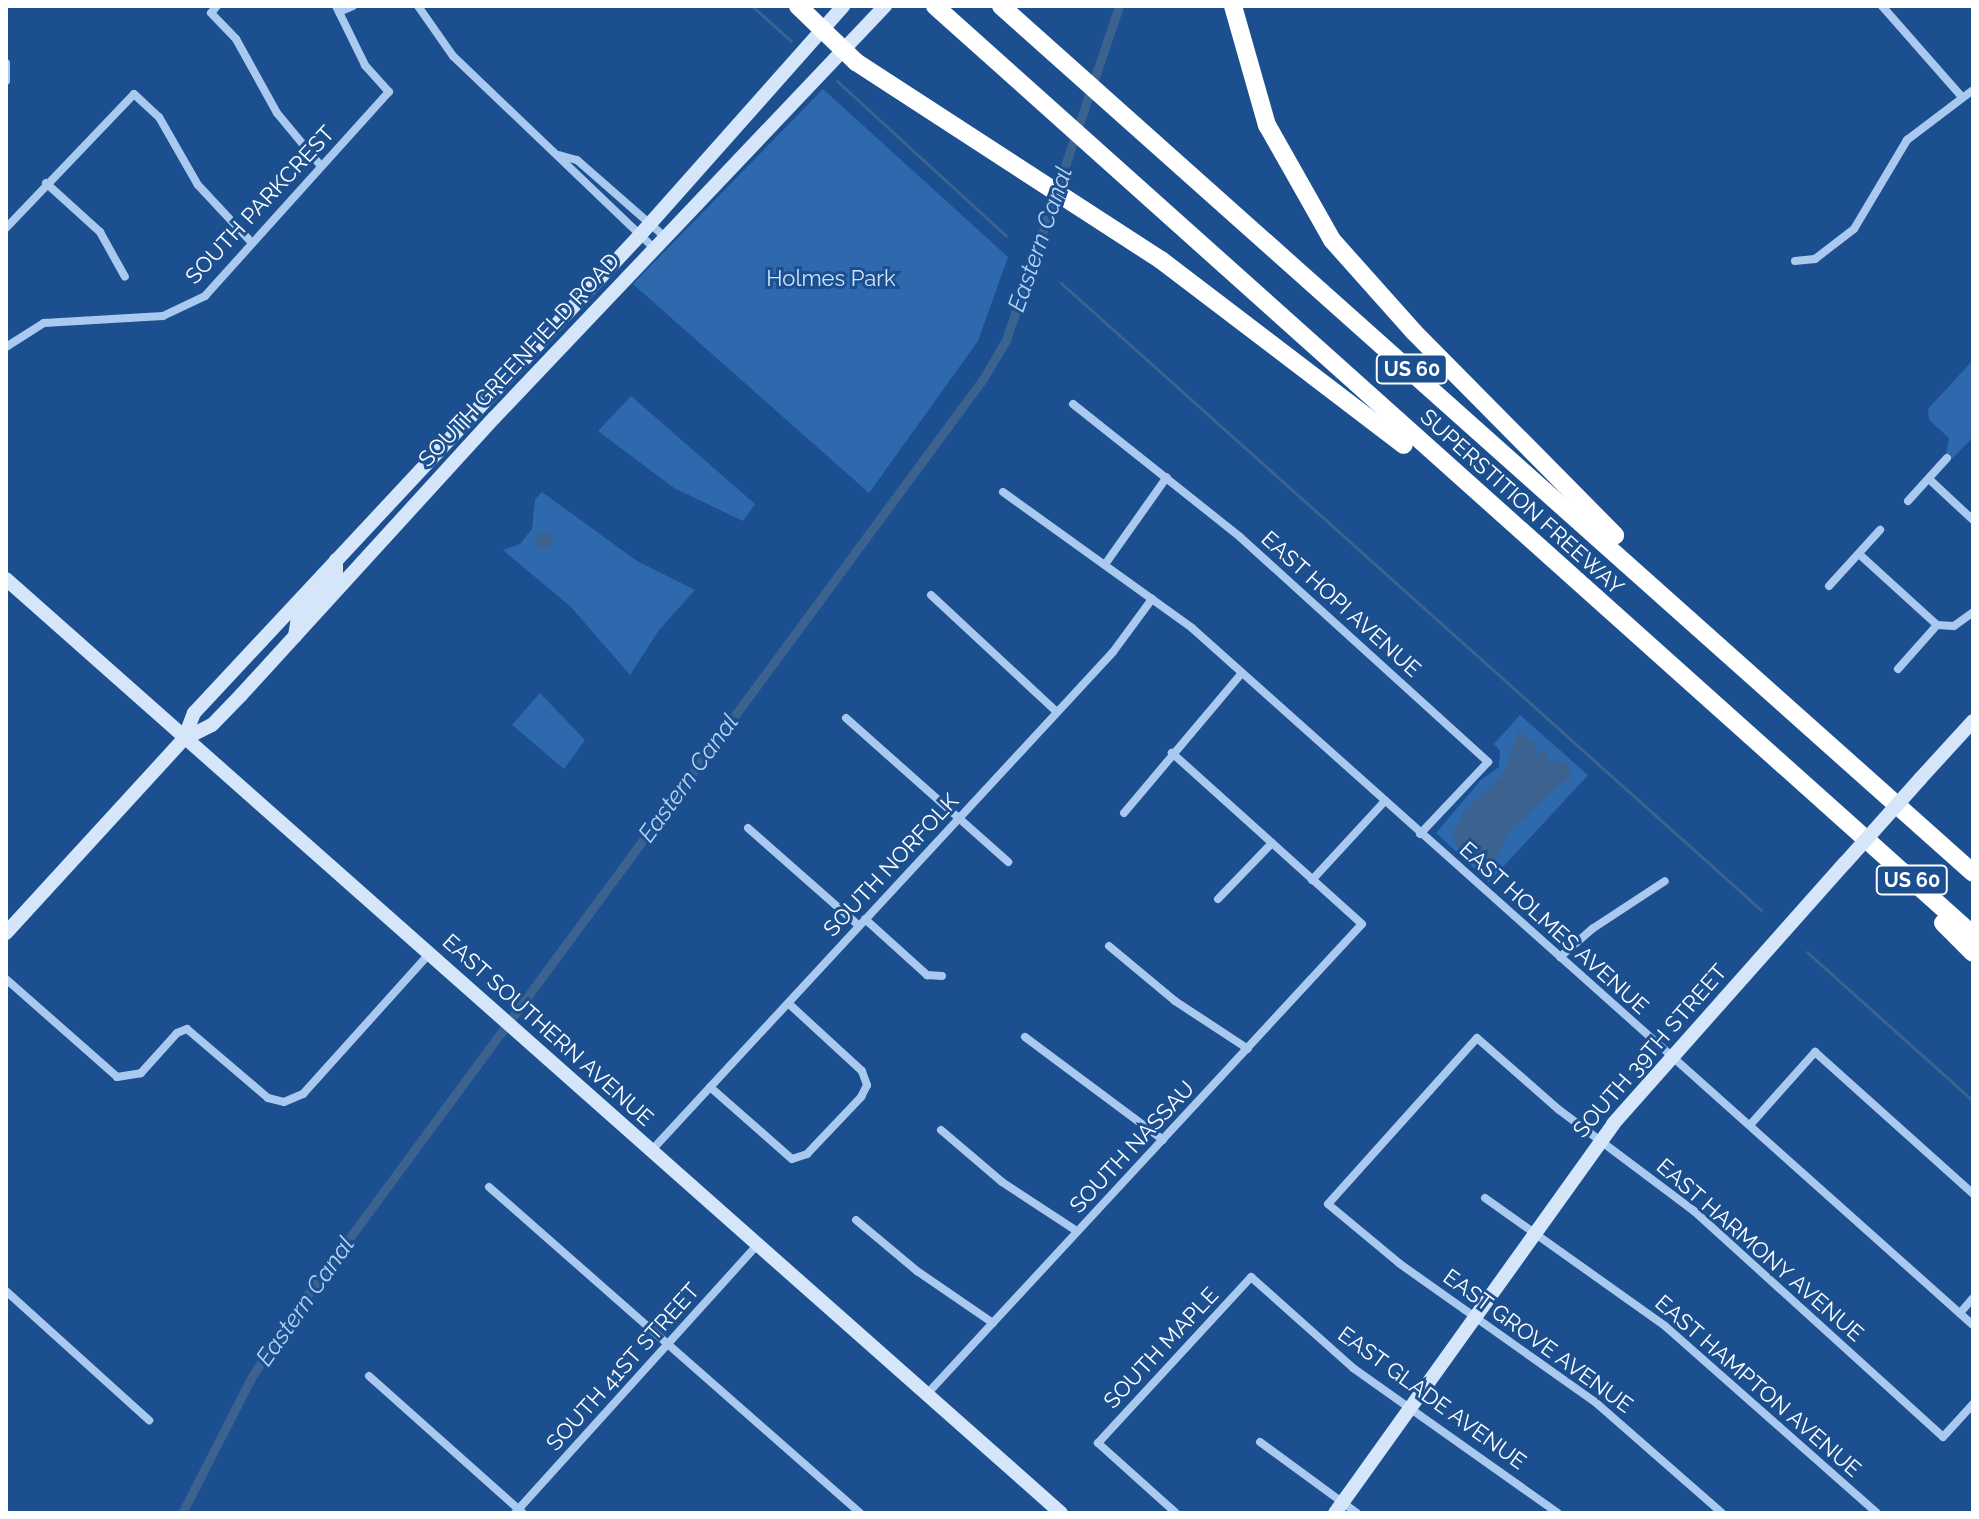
<!DOCTYPE html>
<style>
body{margin:0}
#map{position:relative;width:1979px;height:1519px;overflow:hidden;background:#1b4f8f;font-family:Raleway,sans-serif}
div>[style]{position:absolute}
[style*='--x']{left:calc(var(--x)*1px);top:calc(var(--y)*1px);width:calc(var(--w)*1px);rotate:calc(var(--a)*1deg)}
.green>*{inset:0;background:#2e69ad}
.water>*{inset:0;background:#3c6290}
.round{border-radius:50%}
.stream>*{height:3px;margin:-1.5px;padding:0 1.5px;transform-origin:1.5px;border-radius:1.5px;background:#3c6290}
.canal>*{height:9px;margin:-4.5px;padding:0 4.5px;transform-origin:4.5px;border-radius:4.5px;background:#3c6290}
.street>*{height:8px;margin:-4px;padding:0 4px;transform-origin:4px;border-radius:4px;background:#a9c9ee}
.secondary>*{height:14px;margin:-7px;padding:0 7px;transform-origin:7px;border-radius:7px;background:#d6e6fa}
.highway>*{height:18px;margin:-9px;padding:0 9px;transform-origin:9px;border-radius:9px;background:#fff}
.secondary-bridge>*{height:14px;margin:-7px;padding:0 7px;transform-origin:7px;border-radius:7px;background:#d6e6fa}
span{translate:-50% -50%;white-space:nowrap;text-align:center;line-height:1.15;-webkit-text-stroke:6px #1b4f8f;paint-order:stroke}
.shield-label span{padding:2px 6px;background:#1b4f8f;border:2px solid;border-radius:6px;-webkit-text-stroke-width:0}
.shield-label{font-size:20px;color:#fff;font-weight:700}
.street-label{font-size:22px;color:#fff}
.park-label{font-size:22px;color:#cfe3fa}
.water-label{font-size:24px;color:#b5d3f5;font-style:italic}
.frame{position:absolute;inset:0;border:8px solid #fff;pointer-events:none}
</style>
<div id="map">
<div class="green">
<div style="clip-path:polygon(823px 89px,1008px 257px,978px 341px,869px 493px,633px 284px)"></div>
<div style="clip-path:polygon(1973px 360px,1973px 437px,1952px 459px,1946px 454px,1949px 438px,1929px 420px,1928px 409px)"></div>
<div style="clip-path:polygon(631px 396px,755px 504px,743px 521px,674px 488px,598px 431px)"></div>
<div style="clip-path:polygon(542px 492px,637px 561px,695px 590px,659px 630px,630px 675px,570px 606px,503px 550px,520px 544px,532px 529px,535px 499px)"></div>
<div style="clip-path:polygon(540px 693px,585px 740px,564px 769px,512px 725px)"></div>
<div style="clip-path:polygon(1520px 715px,1588px 775px,1489px 882px,1436px 833px,1481px 780px,1499px 767px,1500px 751px,1494px 744px)"></div>
</div>
<div class="water">
<div class="round" style="left:535px;top:532px;width:18px;height:18px"></div>
<div style="clip-path:polygon(1518px 731px,1537px 744px,1534px 754px,1547px 750px,1549px 761px,1564px 761px,1572px 774px,1507px 833px,1498px 856px,1487px 867px,1473px 849px,1457px 847px,1453px 832px,1465px 810px,1503px 776px)"></div>
</div>
<div class="stream">
<div style="--x:752;--y:6;--w:52;--a:41.9"></div>
<div style="--x:837;--y:81;--w:229;--a:42.5"></div>
<div style="--x:1061;--y:283;--w:940;--a:41.85"></div>
<div style="--x:1807;--y:952;--w:223;--a:41.9"></div>
</div>
<div class="canal">
<div style="--x:182;--y:1513;--w:152;--a:-62.9"></div>
<div style="--x:251;--y:1378;--w:64;--a:-57.1"></div>
<div style="--x:286;--y:1324;--w:1174;--a:-53.59"></div>
<div style="--x:983;--y:379;--w:45;--a:-59.5"></div>
<div style="--x:1006;--y:340;--w:353;--a:-71.3"></div>
</div>
<div class="street">
<div style="--x:217;--y:6;--w:9;--a:131"></div>
<div style="--x:211;--y:13;--w:36;--a:46"></div>
<div style="--x:236;--y:39;--w:85;--a:61"></div>
<div style="--x:277;--y:113;--w:69;--a:50.3"></div>
<div style="--x:418;--y:6;--w:61;--a:55"></div>
<div style="--x:453;--y:56;--w:278;--a:43.7"></div>
<div style="--x:1882;--y:6;--w:121;--a:48.7"></div>
<div style="--x:339;--y:12;--w:15;--a:-23"></div>
<div style="--x:6;--y:63;--w:18;--a:90"></div>
<div style="--x:559;--y:155;--w:19;--a:16"></div>
<div style="--x:577;--y:160;--w:117;--a:41.2"></div>
<div style="--x:46;--y:183;--w:73;--a:42.2"></div>
<div style="--x:100;--y:232;--w:51;--a:60.9"></div>
<div style="--x:6;--y:228;--w:185;--a:-46.3"></div>
<div style="--x:134;--y:94;--w:34;--a:43"></div>
<div style="--x:159;--y:117;--w:78;--a:60.2"></div>
<div style="--x:198;--y:185;--w:79;--a:47"></div>
<div style="--x:1795;--y:261;--w:20;--a:-6"></div>
<div style="--x:1815;--y:259;--w:49;--a:-37.6"></div>
<div style="--x:1854;--y:229;--w:104;--a:-59.2"></div>
<div style="--x:1907;--y:140;--w:83;--a:-37.1"></div>
<div style="--x:6;--y:347;--w:45;--a:-32.3"></div>
<div style="--x:44;--y:323;--w:119;--a:-3.4"></div>
<div style="--x:163;--y:316;--w:47;--a:-25.5"></div>
<div style="--x:205;--y:296;--w:275;--a:-48"></div>
<div style="--x:389;--y:92;--w:36;--a:-132"></div>
<div style="--x:365;--y:65;--w:66;--a:-116.2"></div>
<div style="--x:1073;--y:404;--w:213;--a:38.5"></div>
<div style="--x:1240;--y:537;--w:335;--a:42.2"></div>
<div style="--x:1488;--y:762;--w:99;--a:133.4"></div>
<div style="--x:1929;--y:479;--w:60;--a:43"></div>
<div style="--x:1003;--y:492;--w:233;--a:35.7"></div>
<div style="--x:1192;--y:628;--w:1047;--a:41.75"></div>
<div style="--x:1908;--y:501;--w:58;--a:-47.8"></div>
<div style="--x:1859;--y:554;--w:105;--a:42.3"></div>
<div style="--x:1937;--y:625;--w:17;--a:3"></div>
<div style="--x:1954;--y:626;--w:24;--a:-36"></div>
<div style="--x:1106;--y:563;--w:105;--a:-54.7"></div>
<div style="--x:1829;--y:586;--w:76;--a:-47.7"></div>
<div style="--x:931;--y:595;--w:172;--a:42.9"></div>
<div style="--x:1898;--y:669;--w:59;--a:-48.4"></div>
<div style="--x:846;--y:718;--w:217;--a:41.6"></div>
<div style="--x:1124;--y:813;--w:183;--a:-49.9"></div>
<div style="--x:748;--y:828;--w:148;--a:41.4"></div>
<div style="--x:1312;--y:880;--w:108;--a:-47.3"></div>
<div style="--x:1218;--y:899;--w:78;--a:-46"></div>
<div style="--x:865;--y:919;--w:84;--a:42.1"></div>
<div style="--x:927;--y:975;--w:15;--a:4"></div>
<div style="--x:1109;--y:946;--w:86;--a:39.8"></div>
<div style="--x:1175;--y:1001;--w:87;--a:33.3"></div>
<div style="--x:1560;--y:957;--w:43;--a:-41.2"></div>
<div style="--x:1592;--y:929;--w:87;--a:-33.3"></div>
<div style="--x:6;--y:979;--w:148;--a:41.4"></div>
<div style="--x:117;--y:1077;--w:24;--a:-9"></div>
<div style="--x:141;--y:1073;--w:54;--a:-48"></div>
<div style="--x:177;--y:1033;--w:11;--a:-22"></div>
<div style="--x:187;--y:1029;--w:106;--a:40.4"></div>
<div style="--x:268;--y:1098;--w:16;--a:14"></div>
<div style="--x:284;--y:1102;--w:21;--a:-23"></div>
<div style="--x:303;--y:1094;--w:188;--a:-48"></div>
<div style="--x:1025;--y:1037;--w:172;--a:36.7"></div>
<div style="--x:710;--y:1087;--w:109;--a:41.3"></div>
<div style="--x:792;--y:1159;--w:16;--a:-18"></div>
<div style="--x:807;--y:1154;--w:79;--a:-46.5"></div>
<div style="--x:861;--y:1097;--w:13;--a:-63"></div>
<div style="--x:867;--y:1085;--w:15;--a:-110"></div>
<div style="--x:862;--y:1071;--w:100;--a:-137.4"></div>
<div style="--x:1750;--y:1125;--w:98;--a:-48.3"></div>
<div style="--x:1815;--y:1052;--w:212;--a:41.9"></div>
<div style="--x:941;--y:1130;--w:80;--a:40.4"></div>
<div style="--x:1002;--y:1182;--w:90;--a:33.2"></div>
<div style="--x:651;--y:1151;--w:680;--a:-47.2"></div>
<div style="--x:1113;--y:652;--w:66;--a:-53.7"></div>
<div style="--x:489;--y:1187;--w:494;--a:41.3"></div>
<div style="--x:1485;--y:1198;--w:221;--a:35.4"></div>
<div style="--x:1665;--y:1326;--w:283;--a:41.4"></div>
<div style="--x:856;--y:1220;--w:80;--a:39.9"></div>
<div style="--x:917;--y:1271;--w:92;--a:34.4"></div>
<div style="--x:6;--y:1291;--w:193;--a:42.1"></div>
<div style="--x:1960;--y:1313;--w:20;--a:-49"></div>
<div style="--x:369;--y:1376;--w:206;--a:41.7"></div>
<div style="--x:927;--y:1394;--w:640;--a:-47.21"></div>
<div style="--x:1362;--y:924;--w:256;--a:-138"></div>
<div style="--x:1260;--y:1442;--w:120;--a:36.2"></div>
<div style="--x:515;--y:1513;--w:363;--a:-47.9"></div>
<div style="--x:1176;--y:1513;--w:105;--a:-138.1"></div>
<div style="--x:1098;--y:1443;--w:226;--a:-47.3"></div>
<div style="--x:1251;--y:1277;--w:137;--a:41.7"></div>
<div style="--x:1353;--y:1368;--w:251;--a:35.3"></div>
<div style="--x:1722;--y:1513;--w:169;--a:-138.8"></div>
<div style="--x:1595;--y:1402;--w:240;--a:-144.7"></div>
<div style="--x:1399;--y:1263;--w:92;--a:-140.3"></div>
<div style="--x:1328;--y:1204;--w:223;--a:-48.1"></div>
<div style="--x:1477;--y:1038;--w:108;--a:41.2"></div>
<div style="--x:1558;--y:1109;--w:170;--a:36.9"></div>
<div style="--x:1694;--y:1211;--w:336;--a:42.2"></div>
<div style="--x:1943;--y:1437;--w:45;--a:-47.7"></div>
</div>
<div class="secondary">
<div style="--x:6;--y:579;--w:1409;--a:41.52"></div>
<div style="--x:295;--y:636;--w:18;--a:-81"></div>
<div style="--x:298;--y:618;--w:59;--a:-49.8"></div>
<div style="--x:336;--y:573;--w:13;--a:-90"></div>
<div style="--x:184;--y:739;--w:28;--a:-69"></div>
<div style="--x:194;--y:713;--w:654;--a:-46.98"></div>
<div style="--x:640;--y:235;--w:306;--a:-48.4"></div>
<div style="--x:1920;--y:779;--w:79;--a:-47.6"></div>
<div style="--x:6;--y:933;--w:263;--a:-47.5"></div>
<div style="--x:184;--y:739;--w:31;--a:-27"></div>
<div style="--x:212;--y:725;--w:42;--a:-46"></div>
<div style="--x:241;--y:695;--w:375;--a:-47.6"></div>
<div style="--x:494;--y:418;--w:568;--a:-46.5"></div>
<div style="--x:1335;--y:1513;--w:478;--a:-54.4"></div>
<div style="--x:1613;--y:1124;--w:349;--a:-48.4"></div>
</div>
<div class="highway">
<div style="--x:798;--y:6;--w:81;--a:44"></div>
<div style="--x:856;--y:62;--w:364;--a:33"></div>
<div style="--x:1161;--y:260;--w:305;--a:37.3"></div>
<div style="--x:935;--y:6;--w:1393;--a:41.83"></div>
<div style="--x:1001;--y:6;--w:1302;--a:41.73"></div>
<div style="--x:1233;--y:6;--w:124;--a:74.1"></div>
<div style="--x:1267;--y:125;--w:132;--a:60.5"></div>
<div style="--x:1332;--y:240;--w:123;--a:48.3"></div>
<div style="--x:1414;--y:332;--w:286;--a:45.3"></div>
<div style="--x:1943;--y:923;--w:42;--a:45"></div>
</div>
<div class="secondary-bridge">
<div style="--x:1845;--y:863;--w:113;--a:-48.2"></div>
</div>
<div class="shield-label">
<span style="left:1412px;top:369px">US 60</span>
<span style="left:1912px;top:880px">US 60</span>
</div>
<div class="street-label">
<span style="left:260px;top:205px;rotate:-47deg">SOUTH PARKCREST</span>
<span style="left:519px;top:360px;rotate:-47deg">SOUTH GREENFIELD ROAD</span>
<span style="left:1522px;top:502px;rotate:42deg">SUPERSTITION FREEWAY</span>
<span style="left:1341px;top:604px;rotate:42deg">EAST HOPI AVENUE</span>
<span style="left:891px;top:865px;rotate:-47deg">SOUTH NORFOLK</span>
<span style="left:1554px;top:928px;rotate:42deg">EAST HOLMES AVENUE</span>
<span style="left:548px;top:1030px;rotate:42deg">EAST SOUTHERN AVENUE</span>
<span style="left:1650px;top:1051px;rotate:-49deg">SOUTH 39TH STREET</span>
<span style="left:1132px;top:1147px;rotate:-47deg">SOUTH NASSAU</span>
<span style="left:1760px;top:1250px;rotate:41deg">EAST HARMONY AVENUE</span>
<span style="left:1538px;top:1341px;rotate:36deg">EAST GROVE AVENUE</span>
<span style="left:1161px;top:1348px;rotate:-47deg">SOUTH MAPLE</span>
<span style="left:623px;top:1367px;rotate:-48deg">SOUTH 41ST STREET</span>
<span style="left:1758px;top:1386px;rotate:41deg">EAST HAMPTON AVENUE</span>
<span style="left:1432px;top:1398px;rotate:36deg">EAST GLADE AVENUE</span>
</div>
<div class="park-label">
<span style="left:831px;top:279px">Holmes Park</span>
</div>
<div class="water-label">
<span style="left:1040px;top:239px;rotate:-71deg">Eastern Canal</span>
<span style="left:688px;top:778px;rotate:-54deg">Eastern Canal</span>
<span style="left:305px;top:1301px;rotate:-55deg">Eastern Canal</span>
</div>
<div class="frame"></div>
</div>
